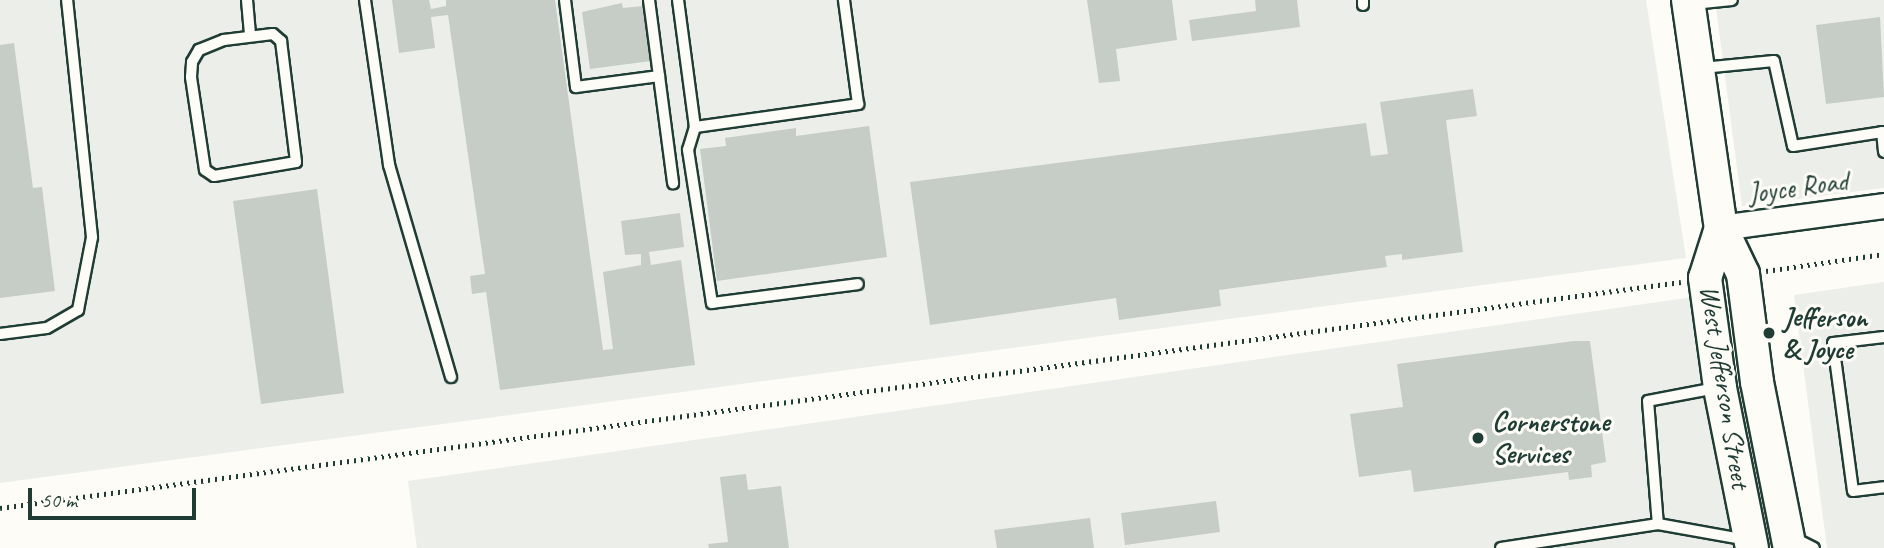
<!DOCTYPE html>
<style>
body{margin:0}
#map{position:relative;width:1884px;height:548px;overflow:hidden;background:#fdfcf7;font-family:Caveat,sans-serif}
div>[style]{position:absolute}
[style*='--x']{left:calc(var(--x)*1px);top:calc(var(--y)*1px);width:calc(var(--w)*1px);rotate:calc(var(--a)*1deg)}
.built>*{inset:0;background:#eceee9}
.building>*{inset:0;background:#c6cdc7}
.path>*{height:4.5px;margin-top:-2.25px;transform-origin:0;background:repeating-linear-gradient(90deg,#1f3d34 0 2px,transparent 0 7px)}
.roads{filter:drop-shadow(2px 0 #1f3d34) drop-shadow(-2px 0 #1f3d34) drop-shadow(0 2px #1f3d34) drop-shadow(0 -2px #1f3d34)}
.service>*{height:10px;margin:-5px;padding:0 5px;transform-origin:5px;border-radius:5px;background:#fdfcf7}
.tertiary>*{height:24px;margin:-12px;padding:0 12px;transform-origin:12px;border-radius:12px;background:#fdfcf7}
.primary>*{height:32px;margin:-16px;padding:0 16px;transform-origin:16px;border-radius:16px;background:#fdfcf7}
.dots>*{width:19px;height:19px;translate:-50% -50%;box-sizing:border-box;border:4px solid #fdfcf7;border-radius:50%}
span{translate:-50% -50%;white-space:nowrap;text-align:center;line-height:1.15;-webkit-text-stroke:6px #fdfcf7;paint-order:stroke}
.street-label{font-size:28px;color:#1f3d34}
.poi-label{font-size:28px;color:#1f3d34;font-weight:700}
.left{translate:0 -50%;text-align:left}
.scale{position:absolute;left:28px;top:488px;width:168px;height:32px;box-sizing:border-box;border:4px solid #1f3d34;border-top:0;padding-left:9px;font-size:21px;line-height:24px;white-space:nowrap;color:#1f3d34;-webkit-text-stroke:5px #fdfcf7;paint-order:stroke}
</style>
<div id="map">
<div class="built">
<div style="clip-path:polygon(0 0,1646px 0,1686px 258px,0 483px)"></div>
<div style="clip-path:polygon(1715px 0,1884px 0,1884px 188px,1742px 206px)"></div>
<div style="clip-path:polygon(1884px 282px,1884px 548px,1827px 548px,1794px 295px)"></div>
<div style="clip-path:polygon(1693px 297px,1733px 548px,417px 548px,408px 481px)"></div>
</div>
<div class="building">
<div style="clip-path:polygon(392px 0,429px 0,431px 9px,446px 6px,446px 0,555px 0,603px 350px,613px 349px,603px 272px,641px 265px,641px 254px,625px 255px,621px 221px,680px 213px,684px 247px,649px 252px,651px 265px,681px 260px,695px 365px,500px 390px,486px 292px,472px 294px,470px 276px,485px 274px,448px 15px,431px 17px,435px 48px,399px 53px)"></div>
<div style="clip-path:polygon(1087px 0,1172px 0,1177px 40px,1116px 49px,1120px 81px,1099px 83px)"></div>
<div style="clip-path:polygon(1255px 0,1297px 0,1300px 27px,1192px 41px,1189px 20px,1256px 11px)"></div>
<div style="clip-path:polygon(622px 3px,623px 8px,643px 6px,651px 61px,590px 69px,582px 12px)"></div>
<div style="clip-path:polygon(1880px 17px,1884px 97px,1826px 104px,1816px 25px)"></div>
<div style="clip-path:polygon(14px 43px,33px 188px,42px 187px,55px 291px,0 298px,0 45px)"></div>
<div style="clip-path:polygon(1473px 89px,1477px 116px,1446px 120px,1463px 252px,1402px 260px,1402px 254px,1385px 256px,1387px 267px,1219px 290px,1221px 306px,1119px 320px,1116px 298px,930px 325px,910px 182px,1366px 123px,1371px 156px,1388px 154px,1380px 102px)"></div>
<div style="clip-path:polygon(869px 126px,887px 257px,717px 281px,700px 149px,726px 146px,725px 138px,796px 128px,796px 136px)"></div>
<div style="clip-path:polygon(317px 189px,344px 393px,261px 404px,233px 201px)"></div>
<div style="clip-path:polygon(1574px 341px,1590px 341px,1606px 462px,1591px 465px,1592px 477px,1569px 480px,1568px 472px,1414px 492px,1411px 470px,1359px 477px,1350px 414px,1403px 407px,1397px 364px)"></div>
<div style="clip-path:polygon(746px 474px,748px 490px,781px 486px,789px 548px,709px 548px,708px 544px,728px 542px,720px 477px)"></div>
<div style="clip-path:polygon(1216px 501px,1220px 532px,1125px 545px,1121px 513px)"></div>
<div style="clip-path:polygon(1090px 518px,1094px 548px,997px 548px,994px 530px)"></div>
</div>
<div class="path">
<div style="--x:1766;--y:271;--w:119;--a:-8.2"></div>
<div style="--x:0;--y:508;--w:1696;--a:-7.66"></div>
</div>
<div class="roads">
<div class="service">
<div style="--x:247;--y:0;--w:35;--a:85"></div>
<div style="--x:365;--y:0;--w:167;--a:81.7"></div>
<div style="--x:389;--y:165;--w:221;--a:73.7"></div>
<div style="--x:565;--y:0;--w:88;--a:82.8"></div>
<div style="--x:576;--y:87;--w:84;--a:-7.5"></div>
<div style="--x:649;--y:0;--w:185;--a:82.5"></div>
<div style="--x:678;--y:0;--w:128;--a:82.4"></div>
<div style="--x:695;--y:127;--w:24;--a:107"></div>
<div style="--x:688;--y:150;--w:155;--a:81.1"></div>
<div style="--x:712;--y:303;--w:147;--a:-7.4"></div>
<div style="--x:1363;--y:0;--w:5;--a:90"></div>
<div style="--x:1693;--y:4;--w:39;--a:-6"></div>
<div style="--x:273;--y:34;--w:11;--a:41"></div>
<div style="--x:281;--y:41;--w:122;--a:82.9"></div>
<div style="--x:296;--y:162;--w:83;--a:170.3"></div>
<div style="--x:214;--y:176;--w:11;--a:-146"></div>
<div style="--x:205;--y:170;--w:94;--a:-98.6"></div>
<div style="--x:191;--y:77;--w:15;--a:-86"></div>
<div style="--x:192;--y:62;--w:14;--a:-60"></div>
<div style="--x:199;--y:50;--w:27;--a:-22"></div>
<div style="--x:224;--y:40;--w:49;--a:-7"></div>
<div style="--x:1702;--y:68;--w:72;--a:-5.6"></div>
<div style="--x:1774;--y:61;--w:87;--a:77.4"></div>
<div style="--x:1793;--y:146;--w:90;--a:-8.9"></div>
<div style="--x:1882;--y:132;--w:20;--a:84"></div>
<div style="--x:695;--y:127;--w:165;--a:-8"></div>
<div style="--x:858;--y:104;--w:105;--a:-97.7"></div>
<div style="--x:0;--y:334;--w:47;--a:-7.3"></div>
<div style="--x:47;--y:328;--w:36;--a:-30"></div>
<div style="--x:78;--y:310;--w:74;--a:-79.1"></div>
<div style="--x:92;--y:237;--w:238;--a:-96"></div>
<div style="--x:1884;--y:337;--w:51;--a:173.3"></div>
<div style="--x:1833;--y:343;--w:149;--a:82.3"></div>
<div style="--x:1853;--y:491;--w:31;--a:-7"></div>
<div style="--x:1716;--y:388;--w:69;--a:169.2"></div>
<div style="--x:1648;--y:401;--w:123;--a:85.4"></div>
<div style="--x:1658;--y:524;--w:90;--a:10.2"></div>
<div style="--x:1796;--y:539;--w:20;--a:27"></div>
<div style="--x:1501;--y:548;--w:159;--a:-8.7"></div>
</div>
<div class="tertiary">
<div style="--x:1721;--y:228;--w:164;--a:-7.7"></div>
</div>
<div class="primary">
<div style="--x:1688;--y:0;--w:230;--a:81.8"></div>
<div style="--x:1721;--y:228;--w:51;--a:64.4"></div>
<div style="--x:1743;--y:274;--w:109;--a:82.6"></div>
<div style="--x:1757;--y:382;--w:169;--a:78.8"></div>
<div style="--x:1721;--y:228;--w:52;--a:107.7"></div>
<div style="--x:1705;--y:278;--w:111;--a:82.2"></div>
<div style="--x:1720;--y:388;--w:163;--a:78.7"></div>
</div>
</div>
<div class="dots">
<div style="left:1769px;top:333px;background:#1f3d34"></div>
<div style="left:1478px;top:438px;background:#1f3d34"></div>
</div>
<div class="street-label">
<span style="left:1798px;top:187px;rotate:-8deg">Joyce Road</span>
<span style="left:1725px;top:387px;rotate:81deg">West Jefferson Street</span>
</div>
<div class="poi-label">
<span class="left" style="left:1783px;top:333px">Jefferson<br>&amp; Joyce</span>
<span class="left" style="left:1492px;top:438px">Cornerstone<br>Services</span>
</div>
<div class="scale">50 m</div>
</div>
